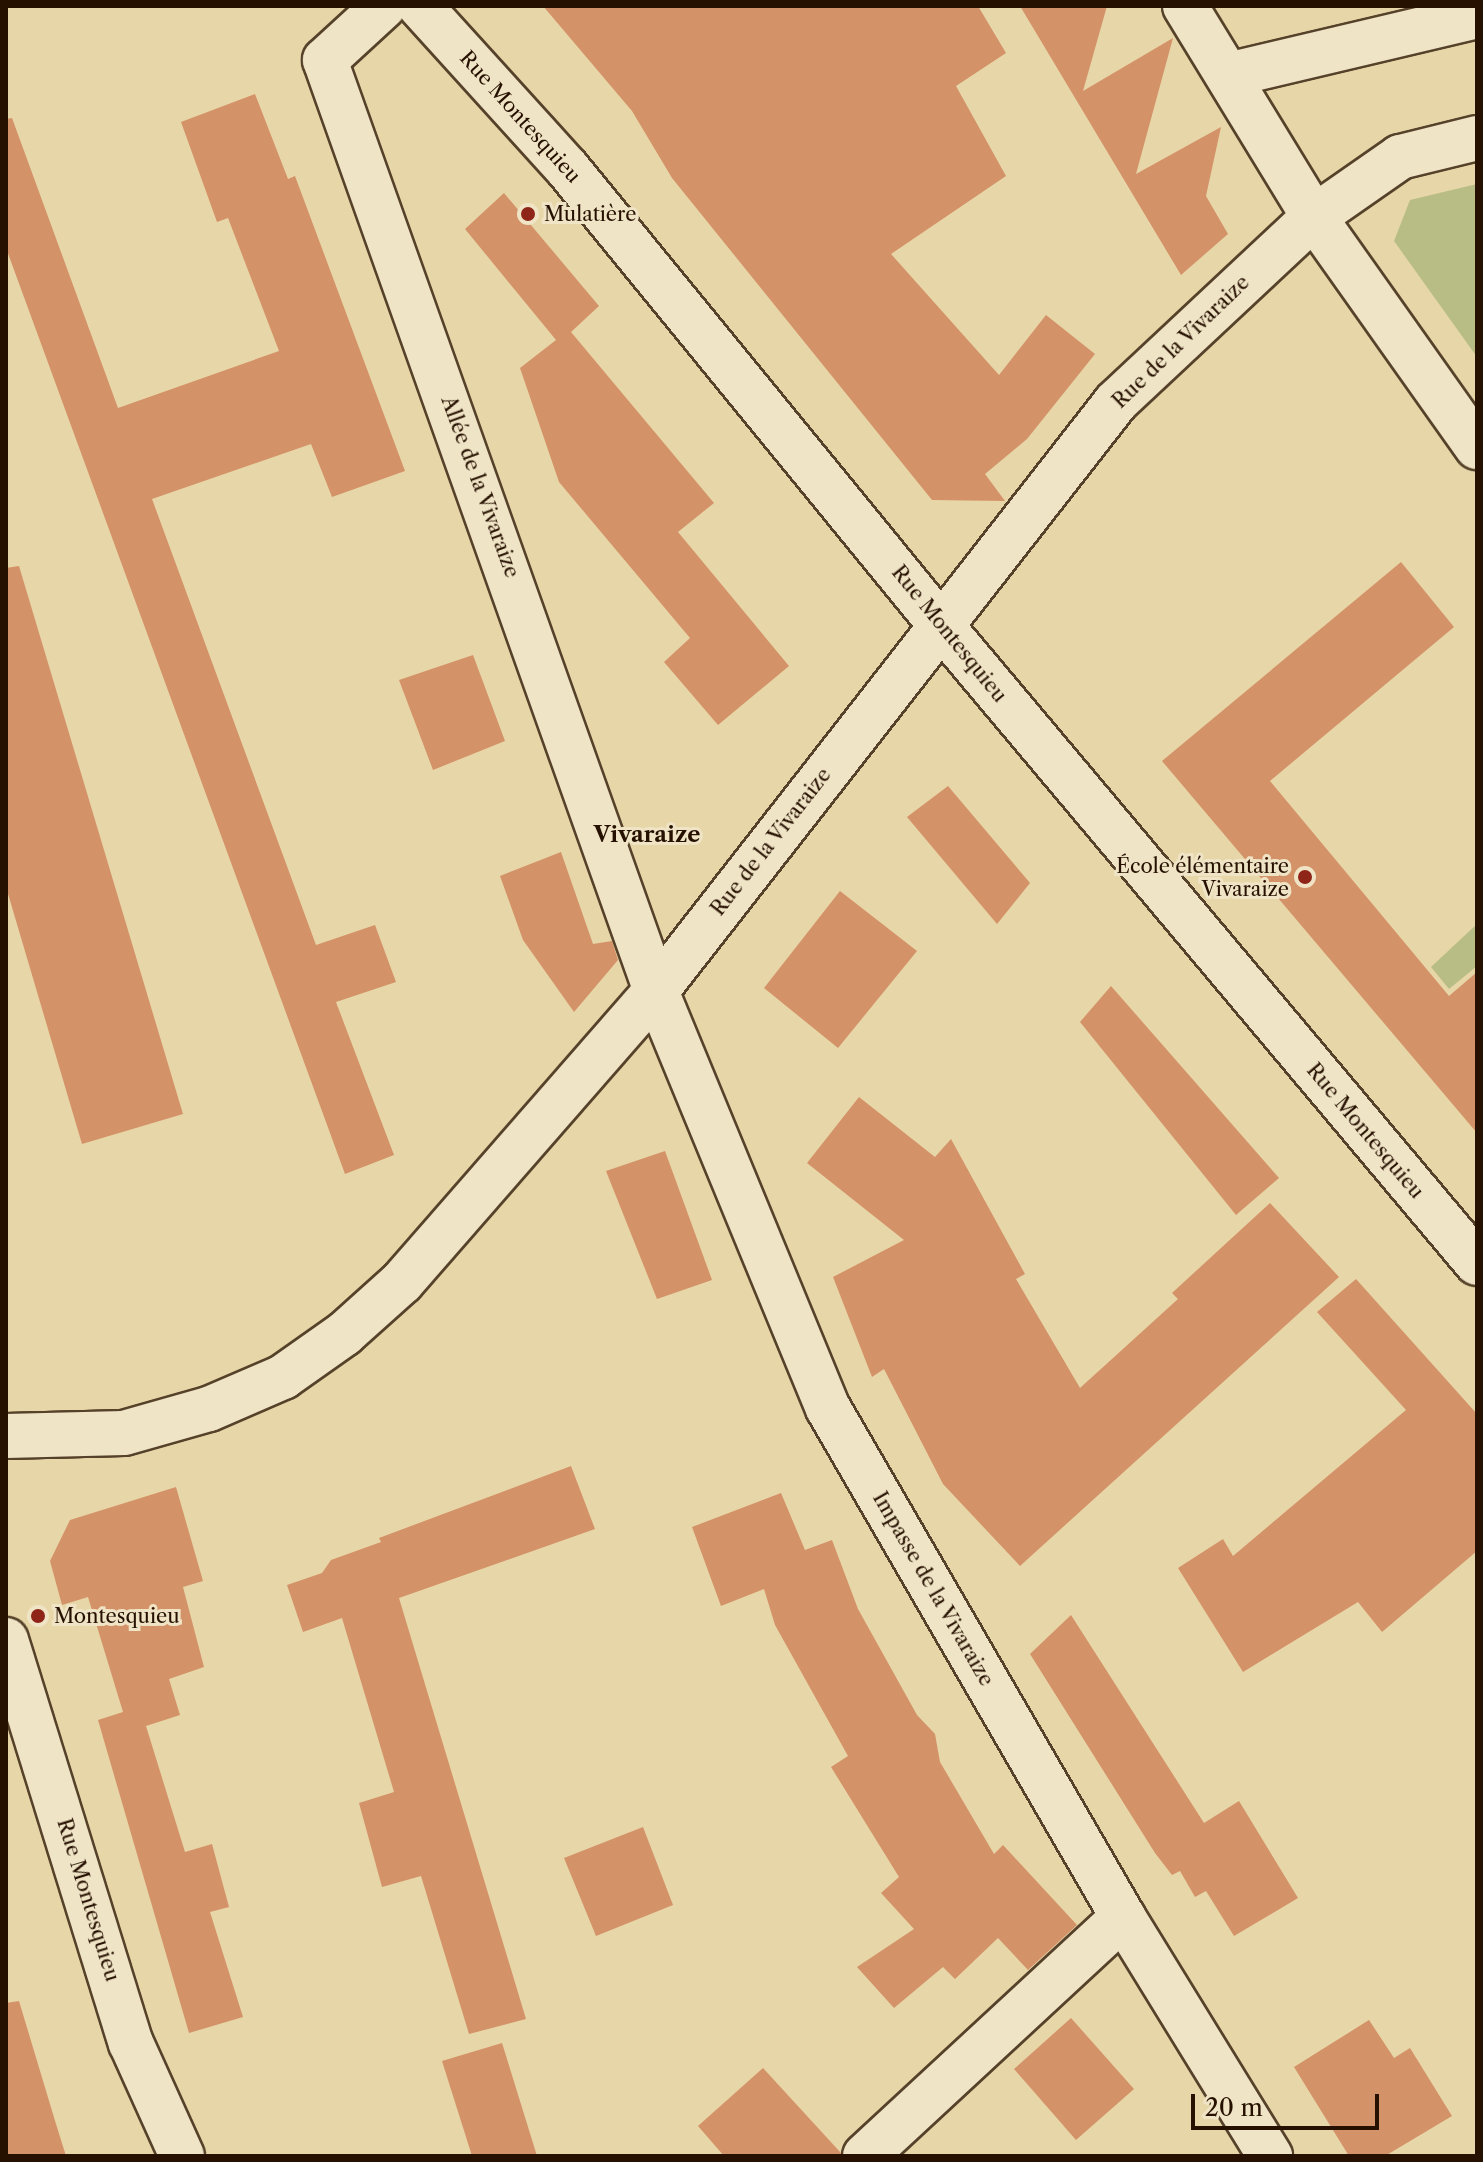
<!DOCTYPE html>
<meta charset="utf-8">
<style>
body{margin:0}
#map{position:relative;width:1483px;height:2162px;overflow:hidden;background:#e7d6a8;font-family:"Libre Caslon Text",serif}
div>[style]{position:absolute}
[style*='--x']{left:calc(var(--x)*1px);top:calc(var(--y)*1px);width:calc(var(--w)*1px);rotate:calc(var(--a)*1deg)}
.green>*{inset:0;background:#b8bd85}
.building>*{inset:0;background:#d49268}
.roads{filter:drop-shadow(2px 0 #56422a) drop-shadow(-2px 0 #56422a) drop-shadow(0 2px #56422a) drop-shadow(0 -2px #56422a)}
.minor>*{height:44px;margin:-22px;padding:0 22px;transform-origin:22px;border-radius:22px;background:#efe4c6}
.dots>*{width:22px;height:22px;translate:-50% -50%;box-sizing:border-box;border:4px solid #efe4c6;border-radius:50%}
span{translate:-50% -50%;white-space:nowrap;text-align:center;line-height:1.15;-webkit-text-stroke:6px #efe4c6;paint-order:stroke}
.street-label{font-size:20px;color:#261000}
.poi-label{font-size:20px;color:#261000}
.left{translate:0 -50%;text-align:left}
.right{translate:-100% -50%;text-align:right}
.neighbourhood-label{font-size:22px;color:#261000;font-weight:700}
.frame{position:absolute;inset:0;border:8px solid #261000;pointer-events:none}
.scale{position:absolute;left:1191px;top:2094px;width:188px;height:36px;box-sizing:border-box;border:4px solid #261000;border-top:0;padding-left:10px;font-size:24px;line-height:28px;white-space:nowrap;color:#261000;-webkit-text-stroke:6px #efe4c6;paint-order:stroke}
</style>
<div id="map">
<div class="green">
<div style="clip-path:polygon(1477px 184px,1477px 357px,1394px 241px,1410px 200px)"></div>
<div style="clip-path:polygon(1477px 924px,1477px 966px,1449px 989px,1431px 967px)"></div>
</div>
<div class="building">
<div style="clip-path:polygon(543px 6px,978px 6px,1006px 53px,956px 86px,1006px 176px,891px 254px,999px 375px,1046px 315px,1095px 354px,1027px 439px,985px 474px,1005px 501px,932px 500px,672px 178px,632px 111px)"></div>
<div style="clip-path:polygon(1020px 6px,1107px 6px,1083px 91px,1173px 38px,1136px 174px,1221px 127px,1206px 196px,1228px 234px,1181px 275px)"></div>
<div style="clip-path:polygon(255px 94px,288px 179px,295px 176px,405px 471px,332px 497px,311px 444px,152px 499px,316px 945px,375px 925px,396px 982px,336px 1002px,394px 1155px,345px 1174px,6px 248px,6px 119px,12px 118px,118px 408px,279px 351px,228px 218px,217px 222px,181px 122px)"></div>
<div style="clip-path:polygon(504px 193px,599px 306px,571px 332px,714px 503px,678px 532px,789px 666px,718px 725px,664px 662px,690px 638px,559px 482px,520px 368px,556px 340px,465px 229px)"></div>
<div style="clip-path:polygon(1401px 562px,1454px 627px,1270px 781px,1449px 996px,1477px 972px,1477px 1133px,1162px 761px)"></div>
<div style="clip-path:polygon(19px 566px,183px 1114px,82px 1144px,6px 887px,6px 568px)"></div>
<div style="clip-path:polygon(473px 655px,505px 741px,433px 770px,399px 680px)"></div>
<div style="clip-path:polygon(948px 786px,1030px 883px,997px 924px,907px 817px)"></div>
<div style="clip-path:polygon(561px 852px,593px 944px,612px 941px,618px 960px,574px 1012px,523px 940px,500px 876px)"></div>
<div style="clip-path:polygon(840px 891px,917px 951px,838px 1048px,764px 988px)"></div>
<div style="clip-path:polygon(1111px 986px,1279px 1178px,1236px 1215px,1080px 1022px)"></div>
<div style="clip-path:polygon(859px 1097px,935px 1157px,951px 1139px,1025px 1274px,1016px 1279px,1080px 1388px,1178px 1299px,1172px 1293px,1270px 1203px,1339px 1277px,1020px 1566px,943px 1484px,884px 1369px,872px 1377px,833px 1277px,904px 1240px,807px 1163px)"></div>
<div style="clip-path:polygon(665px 1151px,712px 1280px,657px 1299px,606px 1171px)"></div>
<div style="clip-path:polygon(1356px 1279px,1477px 1414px,1477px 1551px,1382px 1632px,1358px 1602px,1243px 1672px,1178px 1568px,1223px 1539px,1233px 1556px,1406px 1410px,1317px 1312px)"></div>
<div style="clip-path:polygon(571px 1466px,595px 1529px,399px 1598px,526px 2019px,469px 2034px,421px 1876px,382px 1887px,359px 1803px,394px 1792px,342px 1618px,303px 1632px,287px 1585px,322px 1573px,331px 1560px,381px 1542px,379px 1538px)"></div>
<div style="clip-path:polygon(176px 1487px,203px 1581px,183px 1587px,204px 1667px,169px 1679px,180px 1715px,146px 1726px,185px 1852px,212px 1844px,229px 1907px,210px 1912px,243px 2017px,189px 2033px,98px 1720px,123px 1712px,88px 1597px,62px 1605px,50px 1561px,70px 1520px)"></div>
<div style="clip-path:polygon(781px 1493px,805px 1550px,832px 1540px,858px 1609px,917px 1715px,935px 1734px,940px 1762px,994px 1854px,1003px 1845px,1077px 1925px,1028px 1970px,998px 1938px,955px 1979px,943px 1967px,894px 2008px,857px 1967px,914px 1929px,881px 1893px,899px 1877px,831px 1767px,848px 1756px,775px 1625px,764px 1589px,721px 1606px,692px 1527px)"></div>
<div style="clip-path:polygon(1071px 1615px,1204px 1823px,1239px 1801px,1298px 1898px,1234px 1936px,1206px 1891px,1195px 1897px,1180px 1871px,1172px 1875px,1155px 1853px,1030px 1654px)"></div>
<div style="clip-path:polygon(643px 1827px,673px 1905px,596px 1936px,564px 1858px)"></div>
<div style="clip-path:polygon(19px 2001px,56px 2124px,66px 2156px,6px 2156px,6px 2003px)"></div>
<div style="clip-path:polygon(1071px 2018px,1134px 2089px,1076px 2140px,1014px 2069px)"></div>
<div style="clip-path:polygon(1369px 2020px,1394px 2058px,1410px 2048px,1452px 2116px,1385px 2156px,1349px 2156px,1294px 2067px)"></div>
<div style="clip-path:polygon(502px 2043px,537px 2156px,472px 2156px,442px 2061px)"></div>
<div style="clip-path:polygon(763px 2068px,841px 2153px,841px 2156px,724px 2156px,698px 2126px)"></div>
</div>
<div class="roads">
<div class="minor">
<div style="--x:384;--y:6;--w:80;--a:137.5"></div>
<div style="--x:325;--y:60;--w:988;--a:70.43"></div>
<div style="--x:656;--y:991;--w:451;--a:67.6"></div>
<div style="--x:828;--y:1408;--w:588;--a:59.9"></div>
<div style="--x:1123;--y:1917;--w:281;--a:58.4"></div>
<div style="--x:420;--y:6;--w:219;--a:47.8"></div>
<div style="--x:567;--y:168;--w:588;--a:50.73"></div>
<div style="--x:939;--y:623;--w:836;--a:49.95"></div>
<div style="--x:1185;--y:6;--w:247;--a:58.6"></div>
<div style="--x:1314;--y:217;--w:282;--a:54.7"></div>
<div style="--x:1228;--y:75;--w:256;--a:-13.3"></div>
<div style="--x:6;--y:1436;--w:118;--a:-1.5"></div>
<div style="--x:124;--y:1433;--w:88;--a:-15.8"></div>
<div style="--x:209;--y:1409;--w:81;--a:-23.4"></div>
<div style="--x:283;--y:1377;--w:75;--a:-35.2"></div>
<div style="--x:344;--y:1334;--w:78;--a:-41.9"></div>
<div style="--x:402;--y:1282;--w:386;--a:-48.9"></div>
<div style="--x:656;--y:991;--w:747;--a:-52.01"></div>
<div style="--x:1116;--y:402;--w:271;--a:-43.1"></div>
<div style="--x:1314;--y:217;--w:105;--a:-34.9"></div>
<div style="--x:1400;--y:157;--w:79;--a:-13.9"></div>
<div style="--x:6;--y:1640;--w:422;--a:72.8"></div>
<div style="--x:131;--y:2043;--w:124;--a:65.7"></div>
<div style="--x:865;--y:2156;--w:352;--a:-42.8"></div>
</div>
</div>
<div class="dots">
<div style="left:528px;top:214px;background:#8f2418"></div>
<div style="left:1305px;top:877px;background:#8f2418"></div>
<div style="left:38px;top:1616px;background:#8f2418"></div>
</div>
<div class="street-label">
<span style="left:520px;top:117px;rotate:48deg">Rue Montesquieu</span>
<span style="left:1181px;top:342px;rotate:-44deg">Rue de la Vivaraize</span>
<span style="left:480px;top:487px;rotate:70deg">Allée de la Vivaraize</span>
<span style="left:949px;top:634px;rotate:51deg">Rue Montesquieu</span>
<span style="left:771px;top:842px;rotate:-52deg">Rue de la Vivaraize</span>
<span style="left:1365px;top:1131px;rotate:50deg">Rue Montesquieu</span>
<span style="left:933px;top:1589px;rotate:60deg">Impasse de la Vivaraize</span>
<span style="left:88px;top:1900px;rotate:73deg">Rue Montesquieu</span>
</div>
<div class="poi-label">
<span class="left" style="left:544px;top:214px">Mulatière</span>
<span class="right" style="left:1289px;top:878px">École élémentaire<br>Vivaraize</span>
<span class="left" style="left:54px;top:1616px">Montesquieu</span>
</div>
<div class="neighbourhood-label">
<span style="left:647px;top:835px">Vivaraize</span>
</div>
<div class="frame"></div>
<div class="scale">20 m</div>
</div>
